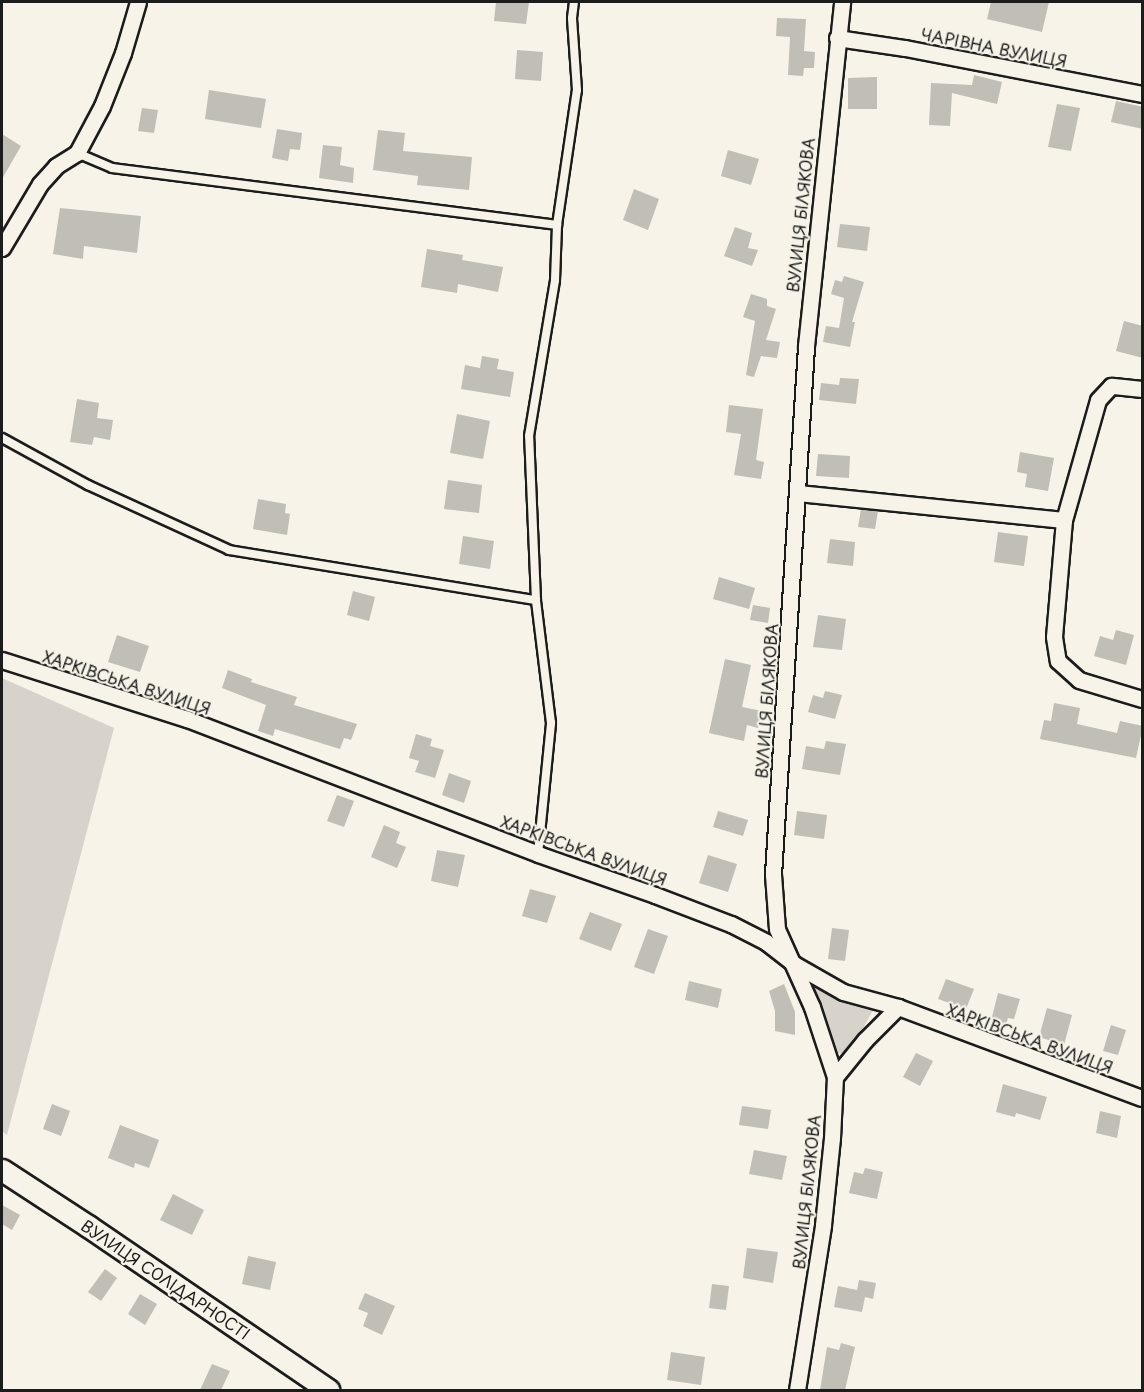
<!DOCTYPE html>
<meta charset="utf-8">
<style>
body{margin:0}
#map{position:relative;width:1144px;height:1392px;overflow:hidden;background:#f7f3e8;font-family:"Playpen Sans",sans-serif}
div>[style]{position:absolute}
[style*='--x']{left:calc(var(--x)*1px);top:calc(var(--y)*1px);width:calc(var(--w)*1px);rotate:calc(var(--a)*1deg)}
.green>*{inset:0;background:#d7d3cb}
.building>*{inset:0;background:#c0beb5}
.roads{filter:drop-shadow(2px 0 #1c1c1c) drop-shadow(-2px 0 #1c1c1c) drop-shadow(0 2px #1c1c1c) drop-shadow(0 -2px #1c1c1c)}
.service>*{height:8px;margin:-4px;padding:0 4px;transform-origin:4px;border-radius:4px;background:#f7f3e8}
.minor>*{height:15px;margin:-7.5px;padding:0 7.5px;transform-origin:7.5px;border-radius:7.5px;background:#f7f3e8}
.secondary>*{height:21px;margin:-10.5px;padding:0 10.5px;transform-origin:10.5px;border-radius:10.5px;background:#f7f3e8}
span{translate:-50% -50%;white-space:nowrap;text-align:center;line-height:1.15;-webkit-text-stroke:4.5px #f7f3e8;paint-order:stroke}
.street-label{font-size:16px;color:#1c1c1c}
.frame{position:absolute;inset:0;border:3px solid #1c1c1c;pointer-events:none}
</style>
<div id="map">
<div class="green">
<div style="clip-path:polygon(2px 678px,114px 728px,7px 1135px,2px 1131px)"></div>
<div style="clip-path:polygon(808px 980px,874px 1008px,852px 1049px,845px 1054px,838px 1053px)"></div>
</div>
<div class="building">
<div style="clip-path:polygon(496px 2px,529px 2px,526px 24px,494px 21px)"></div>
<div style="clip-path:polygon(991px 2px,1049px 2px,1042px 32px,987px 19px)"></div>
<div style="clip-path:polygon(777px 18px,806px 19px,804px 51px,815px 52px,814px 68px,804px 68px,803px 76px,788px 75px,790px 37px,776px 36px)"></div>
<div style="clip-path:polygon(517px 50px,543px 52px,541px 81px,515px 79px)"></div>
<div style="clip-path:polygon(974px 75px,1002px 82px,997px 104px,952px 93px,950px 126px,929px 125px,931px 83px,972px 85px)"></div>
<div style="clip-path:polygon(877px 77px,877px 109px,848px 109px,848px 78px)"></div>
<div style="clip-path:polygon(209px 90px,266px 99px,261px 128px,205px 119px)"></div>
<div style="clip-path:polygon(1116px 101px,1143px 107px,1143px 129px,1111px 122px)"></div>
<div style="clip-path:polygon(1057px 104px,1080px 108px,1071px 151px,1048px 147px)"></div>
<div style="clip-path:polygon(142px 108px,158px 110px,154px 133px,138px 131px)"></div>
<div style="clip-path:polygon(277px 129px,302px 133px,300px 150px,290px 149px,288px 161px,272px 158px)"></div>
<div style="clip-path:polygon(378px 130px,405px 133px,403px 151px,472px 157px,469px 190px,417px 185px,418px 176px,373px 170px)"></div>
<div style="clip-path:polygon(2px 134px,21px 146px,2px 179px)"></div>
<div style="clip-path:polygon(323px 145px,342px 147px,340px 165px,354px 168px,353px 183px,319px 178px)"></div>
<div style="clip-path:polygon(728px 150px,759px 159px,751px 185px,721px 176px)"></div>
<div style="clip-path:polygon(634px 189px,659px 199px,648px 230px,623px 220px)"></div>
<div style="clip-path:polygon(60px 208px,141px 216px,137px 253px,84px 246px,83px 259px,53px 254px)"></div>
<div style="clip-path:polygon(840px 224px,870px 227px,867px 251px,837px 247px)"></div>
<div style="clip-path:polygon(735px 227px,752px 233px,748px 248px,758px 250px,752px 266px,724px 256px)"></div>
<div style="clip-path:polygon(427px 249px,463px 255px,462px 260px,503px 267px,498px 292px,458px 284px,457px 293px,421px 287px)"></div>
<div style="clip-path:polygon(844px 276px,864px 282px,852px 322px,855px 322px,850px 347px,823px 342px,826px 326px,839px 328px,844px 298px,831px 294px,835px 280px,842px 282px)"></div>
<div style="clip-path:polygon(751px 294px,767px 299px,767px 306px,776px 309px,766px 340px,780px 342px,777px 358px,761px 356px,754px 377px,746px 375px,755px 321px,743px 317px)"></div>
<div style="clip-path:polygon(1124px 321px,1143px 326px,1143px 358px,1116px 351px)"></div>
<div style="clip-path:polygon(482px 356px,499px 359px,497px 369px,514px 372px,510px 397px,461px 389px,465px 365px,480px 368px)"></div>
<div style="clip-path:polygon(840px 378px,859px 379px,856px 404px,819px 400px,821px 383px,839px 385px)"></div>
<div style="clip-path:polygon(77px 399px,99px 403px,97px 418px,113px 420px,110px 440px,94px 437px,92px 445px,70px 442px)"></div>
<div style="clip-path:polygon(729px 405px,763px 409px,756px 460px,764px 462px,761px 479px,734px 475px,741px 434px,726px 432px)"></div>
<div style="clip-path:polygon(457px 414px,490px 421px,483px 459px,450px 453px)"></div>
<div style="clip-path:polygon(1020px 452px,1054px 458px,1048px 491px,1025px 487px,1027px 474px,1017px 472px)"></div>
<div style="clip-path:polygon(818px 454px,850px 456px,849px 478px,816px 476px)"></div>
<div style="clip-path:polygon(448px 480px,482px 485px,479px 513px,444px 509px)"></div>
<div style="clip-path:polygon(258px 499px,286px 504px,285px 513px,290px 514px,287px 535px,253px 529px)"></div>
<div style="clip-path:polygon(861px 509px,878px 511px,875px 529px,858px 527px)"></div>
<div style="clip-path:polygon(998px 532px,1028px 536px,1024px 566px,994px 562px)"></div>
<div style="clip-path:polygon(463px 536px,494px 541px,490px 569px,459px 564px)"></div>
<div style="clip-path:polygon(830px 539px,855px 542px,853px 566px,827px 563px)"></div>
<div style="clip-path:polygon(719px 577px,755px 588px,749px 609px,713px 599px)"></div>
<div style="clip-path:polygon(353px 591px,375px 597px,369px 621px,347px 615px)"></div>
<div style="clip-path:polygon(753px 605px,770px 608px,768px 623px,750px 620px)"></div>
<div style="clip-path:polygon(818px 615px,846px 619px,842px 650px,813px 647px)"></div>
<div style="clip-path:polygon(1116px 630px,1134px 635px,1126px 665px,1094px 656px,1100px 636px,1113px 640px)"></div>
<div style="clip-path:polygon(117px 635px,149px 646px,140px 672px,108px 662px)"></div>
<div style="clip-path:polygon(725px 659px,751px 665px,742px 707px,762px 711px,758px 728px,747px 725px,744px 741px,709px 733px)"></div>
<div style="clip-path:polygon(228px 670px,252px 679px,251px 682px,297px 697px,294px 705px,357px 724px,351px 740px,344px 738px,340px 749px,275px 729px,273px 736px,258px 731px,266px 705px,222px 688px)"></div>
<div style="clip-path:polygon(825px 691px,842px 695px,835px 719px,808px 712px,813px 695px,823px 698px)"></div>
<div style="clip-path:polygon(1054px 703px,1080px 708px,1077px 724px,1117px 733px,1120px 721px,1143px 726px,1136px 758px,1040px 739px,1044px 720px,1051px 721px)"></div>
<div style="clip-path:polygon(416px 734px,432px 739px,430px 746px,444px 750px,435px 778px,415px 772px,419px 761px,409px 758px)"></div>
<div style="clip-path:polygon(826px 741px,846px 744px,840px 775px,802px 769px,806px 746px,824px 749px)"></div>
<div style="clip-path:polygon(449px 773px,471px 781px,464px 803px,442px 795px)"></div>
<div style="clip-path:polygon(337px 795px,354px 801px,344px 827px,327px 821px)"></div>
<div style="clip-path:polygon(718px 811px,748px 820px,743px 836px,713px 827px)"></div>
<div style="clip-path:polygon(797px 811px,827px 815px,824px 839px,794px 835px)"></div>
<div style="clip-path:polygon(384px 825px,400px 832px,396px 843px,406px 847px,397px 868px,371px 857px)"></div>
<div style="clip-path:polygon(437px 850px,465px 855px,458px 887px,431px 881px)"></div>
<div style="clip-path:polygon(708px 855px,737px 864px,728px 892px,699px 883px)"></div>
<div style="clip-path:polygon(530px 889px,556px 896px,547px 923px,522px 916px)"></div>
<div style="clip-path:polygon(590px 912px,622px 924px,611px 951px,579px 939px)"></div>
<div style="clip-path:polygon(832px 928px,849px 930px,845px 961px,828px 959px)"></div>
<div style="clip-path:polygon(648px 929px,668px 936px,654px 974px,634px 967px)"></div>
<div style="clip-path:polygon(946px 979px,974px 989px,966px 1009px,938px 999px)"></div>
<div style="clip-path:polygon(689px 981px,722px 989px,718px 1008px,685px 1000px)"></div>
<div style="clip-path:polygon(784px 984px,795px 1012px,795px 1035px,775px 1031px,775px 1011px,769px 991px)"></div>
<div style="clip-path:polygon(998px 993px,1020px 999px,1014px 1019px,1008px 1018px,1005px 1028px,990px 1025px)"></div>
<div style="clip-path:polygon(1047px 1008px,1072px 1015px,1064px 1045px,1039px 1037px)"></div>
<div style="clip-path:polygon(1111px 1025px,1126px 1030px,1118px 1055px,1103px 1051px)"></div>
<div style="clip-path:polygon(916px 1053px,933px 1061px,920px 1086px,903px 1077px)"></div>
<div style="clip-path:polygon(1003px 1084px,1047px 1097px,1040px 1120px,1016px 1113px,1015px 1117px,996px 1112px)"></div>
<div style="clip-path:polygon(52px 1104px,70px 1111px,61px 1136px,43px 1129px)"></div>
<div style="clip-path:polygon(742px 1106px,771px 1110px,768px 1129px,739px 1125px)"></div>
<div style="clip-path:polygon(1100px 1111px,1121px 1116px,1117px 1138px,1096px 1133px)"></div>
<div style="clip-path:polygon(120px 1125px,159px 1140px,149px 1168px,135px 1163px,134px 1168px,108px 1158px)"></div>
<div style="clip-path:polygon(754px 1150px,787px 1156px,782px 1180px,749px 1174px)"></div>
<div style="clip-path:polygon(865px 1168px,883px 1172px,877px 1199px,849px 1193px,854px 1172px,863px 1174px)"></div>
<div style="clip-path:polygon(173px 1194px,204px 1210px,192px 1235px,160px 1220px)"></div>
<div style="clip-path:polygon(2px 1205px,20px 1215px,12px 1230px,2px 1224px)"></div>
<div style="clip-path:polygon(747px 1248px,778px 1252px,773px 1283px,743px 1278px)"></div>
<div style="clip-path:polygon(248px 1256px,276px 1262px,270px 1290px,242px 1284px)"></div>
<div style="clip-path:polygon(105px 1269px,117px 1278px,101px 1301px,88px 1292px)"></div>
<div style="clip-path:polygon(859px 1280px,876px 1283px,873px 1299px,865px 1297px,862px 1312px,834px 1307px,838px 1286px,857px 1290px)"></div>
<div style="clip-path:polygon(712px 1284px,729px 1286px,726px 1310px,709px 1308px)"></div>
<div style="clip-path:polygon(365px 1293px,395px 1306px,382px 1335px,363px 1326px,368px 1313px,358px 1309px)"></div>
<div style="clip-path:polygon(140px 1294px,157px 1304px,145px 1325px,128px 1314px)"></div>
<div style="clip-path:polygon(841px 1343px,855px 1347px,845px 1390px,820px 1390px,827px 1347px,839px 1350px)"></div>
<div style="clip-path:polygon(671px 1352px,705px 1357px,701px 1385px,667px 1380px)"></div>
<div style="clip-path:polygon(212px 1364px,230px 1371px,221px 1390px,200px 1390px)"></div>
</div>
<div class="roads">
<div class="service">
<div style="--x:77;--y:153;--w:38;--a:23"></div>
<div style="--x:112;--y:168;--w:449;--a:7.3"></div>
<div style="--x:2;--y:438;--w:98;--a:28.7"></div>
<div style="--x:88;--y:485;--w:155;--a:24.7"></div>
<div style="--x:229;--y:550;--w:311;--a:9.3"></div>
<div style="--x:538;--y:854;--w:132;--a:-84.3"></div>
<div style="--x:551;--y:723;--w:124;--a:-97"></div>
<div style="--x:536;--y:600;--w:164;--a:-92.4"></div>
<div style="--x:529;--y:436;--w:158;--a:-80.5"></div>
<div style="--x:555;--y:280;--w:55;--a:-87.9"></div>
<div style="--x:557;--y:225;--w:136;--a:-81.6"></div>
<div style="--x:577;--y:90;--w:72;--a:-94"></div>
<div style="--x:572;--y:18;--w:16;--a:-83"></div>
</div>
<div class="minor">
<div style="--x:837;--y:38;--w:69;--a:8.4"></div>
<div style="--x:905;--y:48;--w:241;--a:11"></div>
<div style="--x:2;--y:248;--w:74;--a:-59.3"></div>
<div style="--x:40;--y:184;--w:24;--a:-48"></div>
<div style="--x:56;--y:166;--w:25;--a:-32"></div>
<div style="--x:77;--y:153;--w:53;--a:-62"></div>
<div style="--x:102;--y:106;--w:57;--a:-68.4"></div>
<div style="--x:123;--y:53;--w:53;--a:-73.6"></div>
<div style="--x:1142;--y:389;--w:31;--a:-174"></div>
<div style="--x:1111;--y:386;--w:19;--a:133"></div>
<div style="--x:1098;--y:400;--w:125;--a:105.8"></div>
<div style="--x:1064;--y:520;--w:117;--a:94.9"></div>
<div style="--x:1054;--y:637;--w:24;--a:81"></div>
<div style="--x:1058;--y:661;--w:28;--a:42"></div>
<div style="--x:1079;--y:680;--w:66;--a:16.8"></div>
<div style="--x:798;--y:493;--w:267;--a:5.8"></div>
<div style="--x:2;--y:660;--w:194;--a:17.7"></div>
<div style="--x:187;--y:719;--w:376;--a:21"></div>
<div style="--x:538;--y:854;--w:124;--a:19.3"></div>
<div style="--x:655;--y:895;--w:81;--a:20.9"></div>
<div style="--x:731;--y:924;--w:39;--a:27"></div>
<div style="--x:766;--y:942;--w:36;--a:38"></div>
<div style="--x:794;--y:964;--w:56;--a:29.7"></div>
<div style="--x:843;--y:992;--w:57;--a:15.3"></div>
<div style="--x:898;--y:1007;--w:260;--a:20.5"></div>
<div style="--x:835;--y:1077;--w:48;--a:-51"></div>
<div style="--x:865;--y:1040;--w:47;--a:-45"></div>
<div style="--x:797;--y:1390;--w:167;--a:-81"></div>
<div style="--x:823;--y:1225;--w:87;--a:-84.1"></div>
<div style="--x:832;--y:1138;--w:61;--a:-87.2"></div>
<div style="--x:835;--y:1077;--w:74;--a:-108.2"></div>
<div style="--x:812;--y:1007;--w:85;--a:-114.2"></div>
<div style="--x:777;--y:929;--w:55;--a:-94.2"></div>
<div style="--x:773;--y:874;--w:529;--a:-86.42"></div>
<div style="--x:806;--y:346;--w:346;--a:-84"></div>
</div>
<div class="secondary">
<div style="--x:2;--y:1170;--w:103;--a:33.1"></div>
<div style="--x:88;--y:1226;--w:291;--a:34.3"></div>
</div>
</div>
<div class="street-label">
<span style="left:994px;top:47px;rotate:11deg">ЧАРІВНА ВУЛИЦЯ</span>
<span style="left:800px;top:215px;rotate:-84deg">ВУЛИЦЯ БІЛЯКОВА</span>
<span style="left:127px;top:682px;rotate:18deg">ХАРКІВСЬКА ВУЛИЦЯ</span>
<span style="left:766px;top:701px;rotate:-86deg">ВУЛИЦЯ БІЛЯКОВА</span>
<span style="left:584px;top:850px;rotate:20deg">ХАРКІВСЬКА ВУЛИЦЯ</span>
<span style="left:1030px;top:1038px;rotate:20deg">ХАРКІВСЬКА ВУЛИЦЯ</span>
<span style="left:806px;top:1192px;rotate:-84deg">ВУЛИЦЯ БІЛЯКОВА</span>
<span style="left:166px;top:1279px;rotate:34deg">ВУЛИЦЯ СОЛІДАРНОСТІ</span>
</div>
<div class="frame"></div>
</div>
